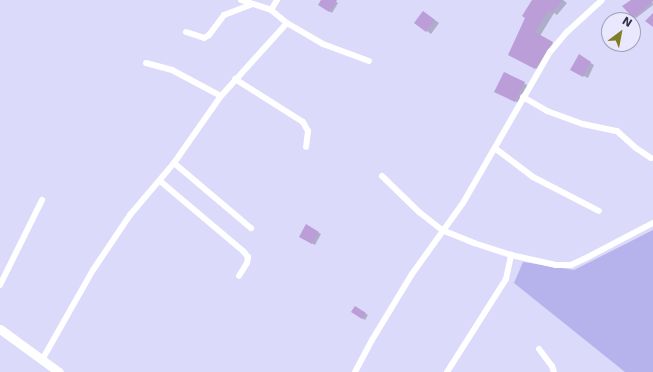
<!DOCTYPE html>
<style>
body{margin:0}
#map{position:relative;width:653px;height:372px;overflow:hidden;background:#dbdafa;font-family:"DejaVu Sans",sans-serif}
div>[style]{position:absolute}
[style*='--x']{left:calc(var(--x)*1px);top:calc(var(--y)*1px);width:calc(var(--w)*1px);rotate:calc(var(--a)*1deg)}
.green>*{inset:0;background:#b6b2ec}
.shadow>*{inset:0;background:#0003}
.building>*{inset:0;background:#bb9ed7}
.street>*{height:6px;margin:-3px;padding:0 3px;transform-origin:3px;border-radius:3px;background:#fff}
.secondary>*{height:9px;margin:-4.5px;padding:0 4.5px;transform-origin:4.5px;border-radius:4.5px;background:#fff}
span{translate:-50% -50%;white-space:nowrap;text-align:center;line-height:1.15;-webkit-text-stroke:4px #e9e8fe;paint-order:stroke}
.north{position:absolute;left:601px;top:12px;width:40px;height:40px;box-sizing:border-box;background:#e9e8fe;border:1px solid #a09fb4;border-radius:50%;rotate:32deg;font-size:11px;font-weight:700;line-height:16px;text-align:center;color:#333246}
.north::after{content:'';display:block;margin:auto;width:14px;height:18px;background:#807d24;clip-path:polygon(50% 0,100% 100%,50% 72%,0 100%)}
</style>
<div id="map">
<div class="green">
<div style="clip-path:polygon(653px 230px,653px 372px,625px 372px,514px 283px,523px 262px,574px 270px)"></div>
</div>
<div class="shadow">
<div style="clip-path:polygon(322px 0,334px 0,338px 3px,332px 13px,319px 4px)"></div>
<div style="clip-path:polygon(538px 0,563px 0,567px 3px,557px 15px,554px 13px,540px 36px,557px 46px,541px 71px,515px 57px)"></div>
<div style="clip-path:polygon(632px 0,652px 0,653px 5px,636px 18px,633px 17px)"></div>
<div style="clip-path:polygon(428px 15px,439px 23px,431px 34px,416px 23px)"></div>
<div style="clip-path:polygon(579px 56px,594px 65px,588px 78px,572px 70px)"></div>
<div style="clip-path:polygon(504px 73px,529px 86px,519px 103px,500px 94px)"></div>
<div style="clip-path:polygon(306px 226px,321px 234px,315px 245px,300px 237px)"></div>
<div style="clip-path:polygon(355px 307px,368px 315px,365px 320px,352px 312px)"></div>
</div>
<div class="building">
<div style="clip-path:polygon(321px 0,337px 0,329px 12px,318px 5px)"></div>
<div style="clip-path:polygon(532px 0,563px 0,552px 13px,549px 10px,535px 32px,553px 42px,535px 69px,508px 55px,525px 18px,522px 16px)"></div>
<div style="clip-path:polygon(631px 0,653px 0,653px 1px,633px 18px,622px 6px)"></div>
<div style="clip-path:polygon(423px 11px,435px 20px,426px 32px,414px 23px)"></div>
<div style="clip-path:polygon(653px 13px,653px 27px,645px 21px)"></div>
<div style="clip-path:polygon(579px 54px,591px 62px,583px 77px,570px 70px)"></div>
<div style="clip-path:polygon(504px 72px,525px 82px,515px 102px,494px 92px)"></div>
<div style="clip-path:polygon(306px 224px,319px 232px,312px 244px,299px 237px)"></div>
<div style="clip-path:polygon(355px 306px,366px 313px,362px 319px,351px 312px)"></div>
</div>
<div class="street">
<div style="--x:241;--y:0;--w:32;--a:18"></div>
<div style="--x:287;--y:23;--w:42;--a:30.3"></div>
<div style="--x:323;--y:44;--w:49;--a:20.3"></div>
<div style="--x:186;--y:32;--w:19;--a:18"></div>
<div style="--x:204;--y:38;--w:6;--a:-31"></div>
<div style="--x:209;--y:35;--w:25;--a:-53"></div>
<div style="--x:224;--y:15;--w:30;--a:-21"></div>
<div style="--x:146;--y:63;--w:27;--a:15"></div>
<div style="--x:172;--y:70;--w:55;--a:28"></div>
<div style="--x:235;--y:79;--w:80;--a:32.3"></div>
<div style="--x:303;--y:122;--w:10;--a:61"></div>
<div style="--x:308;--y:131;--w:16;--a:97"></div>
<div style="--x:523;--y:97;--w:28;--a:30"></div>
<div style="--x:547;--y:111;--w:38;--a:20"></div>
<div style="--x:583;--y:124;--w:35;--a:12"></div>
<div style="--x:617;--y:131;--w:25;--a:42"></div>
<div style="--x:636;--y:148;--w:18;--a:34"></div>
<div style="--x:496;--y:149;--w:46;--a:37.1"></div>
<div style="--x:533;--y:177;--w:74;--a:27.3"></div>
<div style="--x:174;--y:163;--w:101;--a:40.2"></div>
<div style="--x:382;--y:176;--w:52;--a:44.2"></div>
<div style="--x:419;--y:212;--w:29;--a:38"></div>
<div style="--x:442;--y:230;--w:35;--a:22"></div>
<div style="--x:474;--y:243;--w:39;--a:18"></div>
<div style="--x:511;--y:255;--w:46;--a:12.5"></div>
<div style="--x:556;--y:265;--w:15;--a:0"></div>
<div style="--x:571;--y:265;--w:14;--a:-25"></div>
<div style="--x:584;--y:259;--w:78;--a:-27.6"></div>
<div style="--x:160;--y:181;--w:109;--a:40.1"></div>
<div style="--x:243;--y:251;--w:8;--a:50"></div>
<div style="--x:248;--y:257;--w:6;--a:99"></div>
<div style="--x:247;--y:263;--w:15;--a:122"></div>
<div style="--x:0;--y:285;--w:95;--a:-63.7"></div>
<div style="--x:539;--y:349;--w:21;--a:53"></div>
<div style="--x:552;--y:366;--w:6;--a:72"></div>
<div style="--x:42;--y:360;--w:103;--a:-60.5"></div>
<div style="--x:93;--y:270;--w:66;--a:-56.1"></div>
<div style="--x:130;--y:215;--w:68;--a:-49.8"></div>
<div style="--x:174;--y:163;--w:82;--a:-55"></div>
<div style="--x:221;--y:96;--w:98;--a:-47.9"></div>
<div style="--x:287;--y:23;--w:21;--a:-141"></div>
<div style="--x:271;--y:10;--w:12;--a:-59"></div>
<div style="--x:355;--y:372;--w:36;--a:-62"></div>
<div style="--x:372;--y:340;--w:77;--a:-58.8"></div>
<div style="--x:412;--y:274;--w:87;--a:-54.3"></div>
<div style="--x:463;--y:203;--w:174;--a:-60.1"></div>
<div style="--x:550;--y:52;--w:26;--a:-50"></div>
<div style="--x:567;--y:32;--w:47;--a:-42.4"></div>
<div style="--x:447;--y:372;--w:110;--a:-57.6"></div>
<div style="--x:506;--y:279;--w:25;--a:-78"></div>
</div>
<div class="secondary">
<div style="--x:0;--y:329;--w:73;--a:36.1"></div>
</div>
<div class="north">N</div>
</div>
